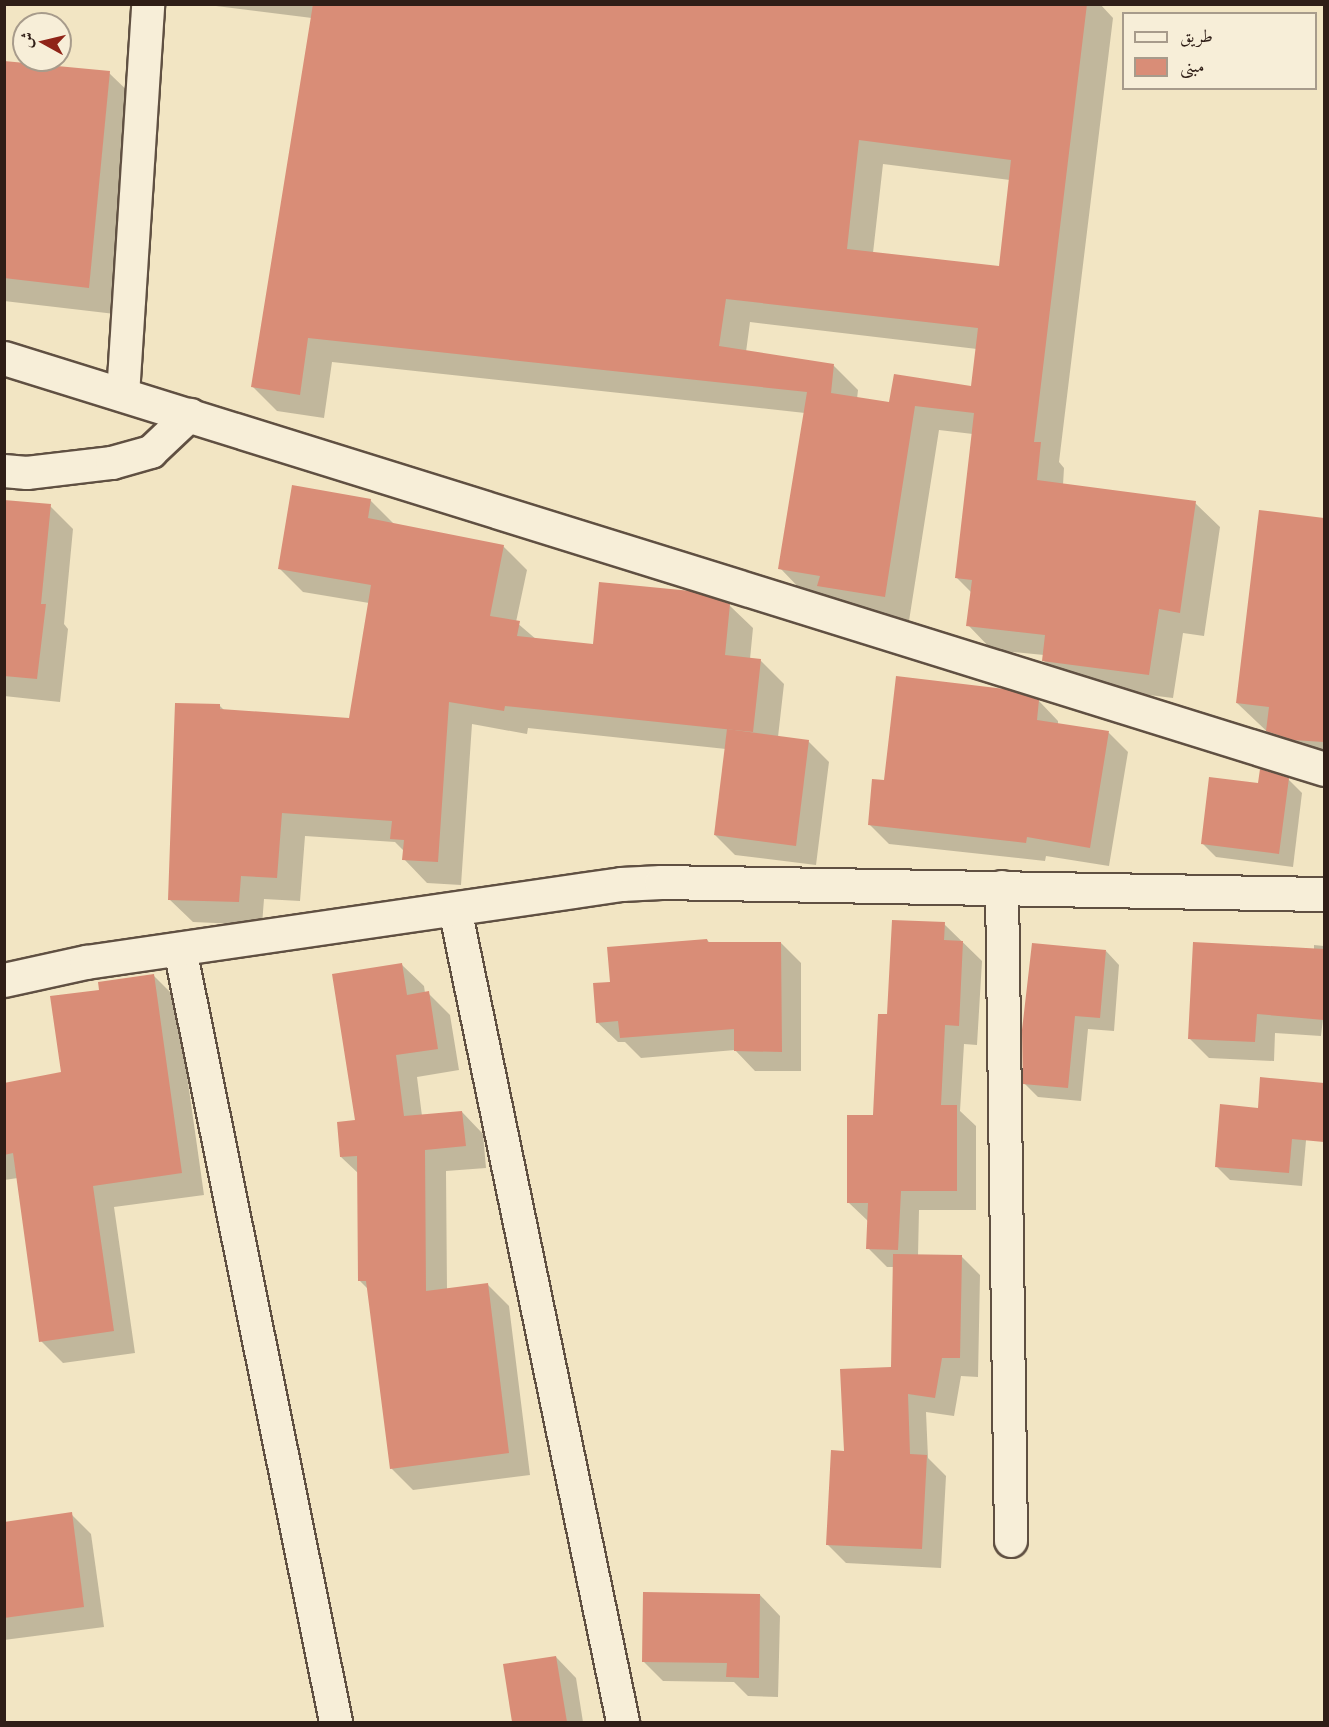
<!DOCTYPE html>
<meta charset="utf-8">
<style>
body{margin:0}
#map{position:relative;width:1329px;height:1727px;overflow:hidden;background:#f2e5c3;font-family:"Libre Caslon Text",Amiri,serif}
div>[style]{position:absolute}
[style*='--x']{left:calc(var(--x)*1px);top:calc(var(--y)*1px);width:calc(var(--w)*1px);rotate:calc(var(--a)*1deg)}
.shadow>*{inset:0;background:#0003}
.building>*{inset:0;background:#d98d77}
.roads{filter:drop-shadow(2px 0 #605042) drop-shadow(-2px 0 #605042) drop-shadow(0 2px #605042) drop-shadow(0 -2px #605042)}
.street>*{height:32px;margin:-16px;padding:0 16px;transform-origin:16px;border-radius:16px;background:#f7eed8}
.secondary>*{height:33px;margin:-16.5px;padding:0 16.5px;transform-origin:16.5px;border-radius:16.5px;background:#f7eed8}
span{translate:-50% -50%;white-space:nowrap;text-align:center;line-height:1.15;-webkit-text-stroke:6px #f7eed8;paint-order:stroke}
.frame{position:absolute;inset:0;border:6px solid #2f1e17;pointer-events:none}
.legend{position:absolute;left:1122px;top:12px;width:195px;height:78px;box-sizing:border-box;background:#f7eed8;border:2px solid #a79b8b;margin:0;padding:8px 10px;list-style:none;font-size:18px;color:#2f1e17}
.legend li{display:flex;align-items:center;gap:12px;height:30px}
.legend b{width:30px;border:2px solid #a79b8b}
.north{position:absolute;left:12px;top:12px;width:60px;height:60px;box-sizing:border-box;background:#f7eed8;border:2px solid #a79b8b;border-radius:50%;rotate:278deg;font-size:16px;font-weight:700;line-height:24px;text-align:center;color:#2f1e17}
.north::after{content:'';display:block;margin:auto;width:21px;height:27px;background:#8f2418;clip-path:polygon(50% 0,100% 100%,50% 72%,0 100%)}
</style>
<div id="map">
<div class="shadow">
<div style="clip-path:polygon(evenodd,1100px 4px,1113px 18px,1059px 462px,1064px 468px,1063px 485px,1195px 503px,1220px 527px,1204px 636px,1183px 633px,1173px 698px,1068px 685px,1043px 660px,1044px 655px,992px 650px,968px 625px,972px 593px,957px 578px,973px 434px,939px 430px,909px 621px,843px 610px,831px 597px,804px 593px,780px 568px,805px 413px,332px 362px,324px 418px,277px 411px,252px 386px,312px 18px,200px 4px,1100px 4px,883px 164px,1010px 180px,1000px 268px,873px 253px,883px 164px,1100px 4px,750px 322px,977px 349px,972px 388px,891px 404px,857px 399px,858px 390px,834px 366px,746px 352px,750px 322px)"></div>
<div style="clip-path:polygon(4px 63px,109px 73px,136px 99px,115px 314px,4px 301px)"></div>
<div style="clip-path:polygon(370px 500px,394px 524px,503px 546px,527px 570px,516px 622px,537px 640px,594px 646px,729px 605px,753px 628px,750px 659px,760px 660px,784px 684px,778px 737px,808px 741px,829px 762px,816px 865px,735px 855px,715px 835px,726px 749px,528px 728px,527px 734px,472px 724px,461px 885px,427px 883px,404px 859px,405px 852px,395px 842px,305px 836px,300px 901px,264px 899px,262px 925px,193px 922px,169px 899px,219px 705px,225px 711px,351px 720px,369px 603px,303px 592px,280px 569px)"></div>
<div style="clip-path:polygon(4px 501px,50px 506px,73px 529px,64px 624px,68px 629px,60px 702px,4px 696px)"></div>
<div style="clip-path:polygon(1260px 512px,1324px 520px,1324px 764px,1294px 757px,1237px 703px)"></div>
<div style="clip-path:polygon(1039px 701px,1058px 721px,1058px 725px,1109px 733px,1128px 752px,1109px 866px,1046px 856px,1045px 861px,889px 844px,869px 824px,885px 782px)"></div>
<div style="clip-path:polygon(1288px 779px,1302px 793px,1293px 867px,1216px 857px,1202px 843px,1260px 785px)"></div>
<div style="clip-path:polygon(944px 924px,982px 961px,977px 1045px,964px 1044px,960px 1111px,976px 1126px,976px 1210px,919px 1210px,918px 1256px,961px 1256px,980px 1275px,978px 1377px,961px 1376px,954px 1416px,926px 1412px,928px 1458px,946px 1476px,941px 1568px,846px 1563px,827px 1544px,845px 1452px,893px 1369px,895px 1267px,887px 1267px,868px 1248px,868px 1221px,848px 1202px,874px 1116px,889px 1016px)"></div>
<div style="clip-path:polygon(707px 940px,710px 943px,781px 943px,801px 963px,801px 1071px,755px 1071px,735px 1050px,641px 1058px,625px 1042px,618px 1042px,597px 1022px,611px 983px)"></div>
<div style="clip-path:polygon(1314px 945px,1324px 946px,1324px 1010px,1321px 1036px,1275px 1033px,1274px 1061px,1209px 1058px,1190px 1039px,1314px 950px)"></div>
<div style="clip-path:polygon(1106px 951px,1119px 965px,1114px 1031px,1088px 1029px,1081px 1101px,1038px 1097px,1024px 1083px)"></div>
<div style="clip-path:polygon(402px 965px,424px 986px,425px 993px,428px 993px,450px 1015px,459px 1070px,417px 1077px,422px 1116px,462px 1112px,483px 1134px,486px 1168px,446px 1171px,447px 1290px,487px 1284px,509px 1306px,530px 1475px,413px 1490px,391px 1468px,368px 1289px,359px 1280px,359px 1174px,341px 1157px,356px 1122px)"></div>
<div style="clip-path:polygon(154px 976px,176px 998px,204px 1195px,114px 1207px,135px 1353px,63px 1363px,41px 1341px,18px 1178px,4px 1180px,4px 1084px,63px 1073px,101px 991px)"></div>
<div style="clip-path:polygon(1310px 1095px,1302px 1186px,1230px 1180px,1216px 1166px,1259px 1109px)"></div>
<div style="clip-path:polygon(71px 1514px,91px 1534px,104px 1627px,4px 1640px,4px 1523px)"></div>
<div style="clip-path:polygon(760px 1595px,780px 1616px,778px 1697px,748px 1696px,734px 1682px,663px 1681px,643px 1661px)"></div>
<div style="clip-path:polygon(556px 1657px,576px 1678px,583px 1722px,513px 1722px,504px 1665px)"></div>
</div>
<div class="building">
<div style="clip-path:polygon(evenodd,313px 4px,1087px 4px,1034px 442px,1041px 442px,1037px 480px,1196px 501px,1180px 613px,1159px 609px,1149px 675px,1042px 661px,1045px 635px,966px 626px,972px 580px,955px 578px,974px 413px,915px 406px,885px 597px,817px 586px,820px 576px,778px 569px,807px 392px,308px 338px,300px 395px,251px 387px,313px 4px,859px 140px,1011px 160px,999px 266px,847px 249px,859px 140px,313px 4px,726px 299px,978px 328px,971px 386px,894px 374px,889px 402px,831px 393px,834px 364px,719px 346px,726px 299px)"></div>
<div style="clip-path:polygon(4px 61px,110px 71px,89px 288px,4px 278px)"></div>
<div style="clip-path:polygon(292px 485px,371px 499px,368px 518px,504px 545px,490px 616px,520px 621px,517px 636px,593px 644px,599px 582px,691px 591px,730px 604px,725px 655px,761px 659px,753px 732px,505px 706px,504px 711px,449px 702px,438px 862px,402px 860px,404px 840px,390px 839px,392px 821px,282px 813px,277px 878px,241px 876px,239px 902px,168px 900px,175px 703px,220px 704px,220px 709px,349px 718px,371px 585px,278px 569px)"></div>
<div style="clip-path:polygon(4px 500px,51px 504px,41px 604px,46px 604px,37px 679px,4px 676px)"></div>
<div style="clip-path:polygon(1259px 510px,1324px 518px,1324px 742px,1293px 740px,1266px 731px,1269px 707px,1236px 703px)"></div>
<div style="clip-path:polygon(896px 676px,1005px 689px,1039px 700px,1037px 720px,1109px 731px,1090px 848px,1027px 837px,1026px 843px,868px 825px,872px 779px,884px 780px)"></div>
<div style="clip-path:polygon(727px 729px,809px 740px,796px 846px,714px 835px)"></div>
<div style="clip-path:polygon(1260px 769px,1289px 778px,1279px 854px,1201px 844px,1209px 777px,1258px 783px)"></div>
<div style="clip-path:polygon(892px 920px,945px 922px,944px 940px,963px 941px,959px 1026px,945px 1025px,941px 1105px,957px 1105px,957px 1191px,901px 1191px,898px 1250px,866px 1249px,868px 1203px,847px 1203px,847px 1115px,873px 1115px,878px 1014px,887px 1014px)"></div>
<div style="clip-path:polygon(707px 939px,708px 942px,781px 942px,782px 1052px,734px 1051px,734px 1029px,620px 1038px,618px 1021px,596px 1023px,593px 983px,610px 982px,607px 947px)"></div>
<div style="clip-path:polygon(1193px 942px,1324px 949px,1324px 1020px,1257px 1014px,1255px 1042px,1188px 1039px)"></div>
<div style="clip-path:polygon(1032px 943px,1106px 950px,1100px 1018px,1075px 1016px,1068px 1088px,1023px 1084px,1022px 1030px)"></div>
<div style="clip-path:polygon(402px 963px,407px 995px,429px 991px,438px 1049px,396px 1055px,404px 1116px,462px 1111px,466px 1146px,425px 1150px,426px 1291px,488px 1283px,509px 1453px,390px 1469px,366px 1281px,358px 1281px,357px 1156px,340px 1157px,337px 1122px,355px 1120px,332px 974px)"></div>
<div style="clip-path:polygon(154px 974px,182px 1173px,93px 1186px,114px 1331px,39px 1342px,13px 1153px,4px 1155px,4px 1083px,61px 1072px,50px 996px,99px 990px,98px 982px)"></div>
<div style="clip-path:polygon(1260px 1077px,1324px 1083px,1324px 1142px,1292px 1139px,1289px 1173px,1215px 1167px,1220px 1104px,1258px 1108px)"></div>
<div style="clip-path:polygon(893px 1254px,962px 1255px,960px 1358px,942px 1358px,935px 1398px,908px 1394px,910px 1454px,927px 1455px,922px 1549px,826px 1545px,831px 1450px,844px 1451px,840px 1369px,891px 1367px)"></div>
<div style="clip-path:polygon(72px 1512px,84px 1607px,4px 1618px,4px 1522px)"></div>
<div style="clip-path:polygon(643px 1592px,760px 1594px,759px 1678px,726px 1677px,727px 1663px,642px 1662px)"></div>
<div style="clip-path:polygon(556px 1656px,567px 1722px,512px 1722px,503px 1664px)"></div>
</div>
<div class="roads">
<div class="street">
<div style="--x:123;--y:395;--w:392;--a:-86.3"></div>
<div style="--x:4;--y:471;--w:23;--a:5"></div>
<div style="--x:27;--y:473;--w:86;--a:-6.7"></div>
<div style="--x:112;--y:463;--w:41;--a:-15.8"></div>
<div style="--x:151;--y:452;--w:54;--a:-43.5"></div>
<div style="--x:1002;--y:887;--w:654;--a:89.21"></div>
<div style="--x:455;--y:909;--w:830;--a:78.32"></div>
<div style="--x:180;--y:949;--w:789;--a:78.59"></div>
</div>
<div class="secondary">
<div style="--x:4;--y:358;--w:1383;--a:17.29"></div>
<div style="--x:4;--y:980;--w:84;--a:-12.4"></div>
<div style="--x:86;--y:962;--w:541;--a:-8.29"></div>
<div style="--x:621;--y:884;--w:40;--a:-2.9"></div>
<div style="--x:661;--y:882;--w:663;--a:1.04"></div>
</div>
</div>
<div class="frame"></div>
<ul class="legend">
<li><b style="height:8px;background:#f7eed8"></b>طريق</li>
<li><b style="height:16px;background:#d98d77"></b>مبنى</li>
</ul>
<div class="north">ش</div>
</div>
